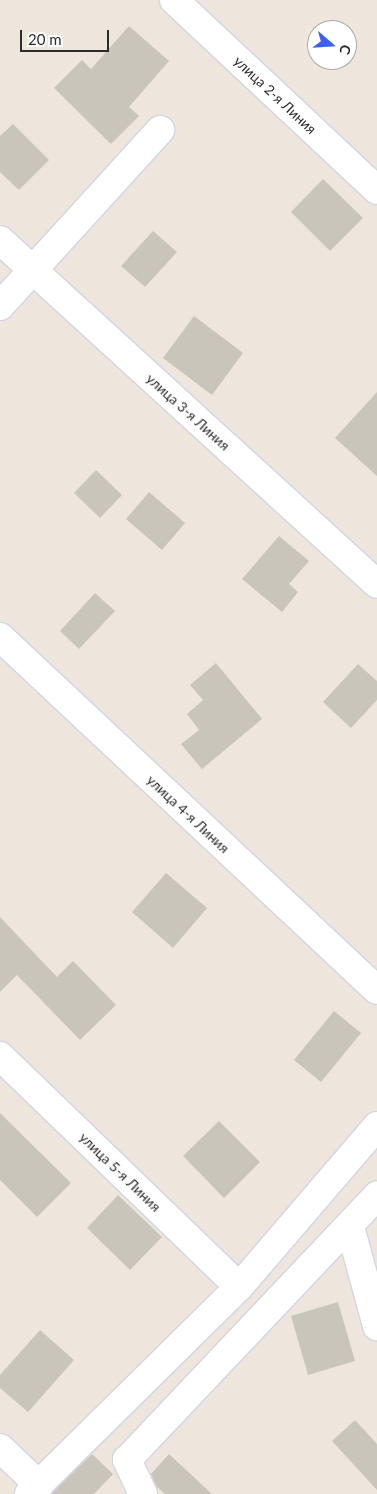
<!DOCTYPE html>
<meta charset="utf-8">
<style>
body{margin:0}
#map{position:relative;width:377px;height:1494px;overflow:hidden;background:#eee6dc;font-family:Lato,sans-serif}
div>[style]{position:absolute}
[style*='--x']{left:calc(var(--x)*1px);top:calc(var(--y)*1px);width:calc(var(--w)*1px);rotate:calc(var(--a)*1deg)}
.building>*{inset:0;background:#c9c5bb}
.roads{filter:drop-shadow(1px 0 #d2d5e5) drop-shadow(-1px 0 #d2d5e5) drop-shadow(0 1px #d2d5e5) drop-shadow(0 -1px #d2d5e5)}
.minor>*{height:28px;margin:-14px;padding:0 14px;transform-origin:14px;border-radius:14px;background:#fff}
span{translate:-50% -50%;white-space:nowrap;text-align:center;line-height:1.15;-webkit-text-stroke:4px #fff;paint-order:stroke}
.street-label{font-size:14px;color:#2b2b2b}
.north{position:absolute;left:307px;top:20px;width:50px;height:50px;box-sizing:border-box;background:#fff;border:1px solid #aaa;border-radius:50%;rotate:109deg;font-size:14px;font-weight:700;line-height:20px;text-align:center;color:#2b2b2b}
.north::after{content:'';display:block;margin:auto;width:18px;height:22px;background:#395fff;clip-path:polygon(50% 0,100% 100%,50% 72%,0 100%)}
.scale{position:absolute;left:20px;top:30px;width:89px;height:22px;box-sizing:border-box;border:2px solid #2b2b2b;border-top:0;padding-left:6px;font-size:15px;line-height:18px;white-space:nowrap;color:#2b2b2b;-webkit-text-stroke:4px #fff;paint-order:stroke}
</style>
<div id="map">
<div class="building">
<div style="clip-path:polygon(129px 26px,169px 61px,129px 107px,139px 116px,111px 144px,54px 88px,82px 60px,91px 69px)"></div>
<div style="clip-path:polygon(13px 124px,49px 160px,19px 190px,0 172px,0 136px)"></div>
<div style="clip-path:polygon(323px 179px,363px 218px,330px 251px,291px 212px)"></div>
<div style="clip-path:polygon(153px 231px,177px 252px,145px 287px,121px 266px)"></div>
<div style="clip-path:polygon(194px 316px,243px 353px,212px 395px,163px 358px)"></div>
<div style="clip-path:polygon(377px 392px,377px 476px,335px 438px)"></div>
<div style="clip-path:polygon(96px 470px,122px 495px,100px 518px,74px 493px)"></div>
<div style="clip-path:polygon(149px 492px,185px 523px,162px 550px,126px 519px)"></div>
<div style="clip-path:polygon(279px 536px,309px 561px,289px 584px,298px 592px,282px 612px,242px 579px)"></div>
<div style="clip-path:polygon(95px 593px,115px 611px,79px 649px,60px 631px)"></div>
<div style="clip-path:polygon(216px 663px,262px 719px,202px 769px,181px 744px,199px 730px,187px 714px,203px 700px,190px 685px)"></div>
<div style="clip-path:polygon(358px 664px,377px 681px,377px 700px,351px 728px,323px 702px)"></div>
<div style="clip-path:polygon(166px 873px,207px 908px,173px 948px,132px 912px)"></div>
<div style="clip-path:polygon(0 917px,57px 977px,73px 961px,116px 1005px,80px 1040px,17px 975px,0 992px)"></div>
<div style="clip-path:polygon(334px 1011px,361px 1033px,321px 1082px,294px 1060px)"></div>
<div style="clip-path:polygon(0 1113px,71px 1183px,37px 1217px,0 1180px)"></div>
<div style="clip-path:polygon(219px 1121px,260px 1162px,224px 1198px,183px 1156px)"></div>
<div style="clip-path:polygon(118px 1195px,162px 1237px,130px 1270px,87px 1228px)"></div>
<div style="clip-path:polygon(338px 1302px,355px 1361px,308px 1375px,291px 1316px)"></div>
<div style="clip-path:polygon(40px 1330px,74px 1360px,28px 1412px,0 1388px,0 1375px)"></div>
<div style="clip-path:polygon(355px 1420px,377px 1444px,377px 1490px,332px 1441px)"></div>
<div style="clip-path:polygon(92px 1454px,113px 1474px,94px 1494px,51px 1494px)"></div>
<div style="clip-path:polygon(169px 1454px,212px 1494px,165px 1494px,157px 1487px,151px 1474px)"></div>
</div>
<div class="roads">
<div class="minor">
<div style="--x:174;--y:0;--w:278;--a:43.1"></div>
<div style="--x:0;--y:240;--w:510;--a:42.38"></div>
<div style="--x:0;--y:306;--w:238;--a:-47.7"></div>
<div style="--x:0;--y:637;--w:516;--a:43.12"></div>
<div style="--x:0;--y:1056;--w:332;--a:44"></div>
<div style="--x:350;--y:1227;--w:103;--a:74.7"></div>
<div style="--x:0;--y:1448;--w:54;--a:43.5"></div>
<div style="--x:29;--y:1494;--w:295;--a:-44.6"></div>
<div style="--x:239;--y:1287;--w:212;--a:-49.4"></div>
<div style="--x:143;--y:1494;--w:38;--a:-115"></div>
<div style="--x:127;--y:1460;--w:364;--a:-46.6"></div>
</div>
</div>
<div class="street-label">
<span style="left:275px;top:95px;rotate:43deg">улица 2-я Линия</span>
<span style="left:188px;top:412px;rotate:42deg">улица 3-я Линия</span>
<span style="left:188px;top:814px;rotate:43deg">улица 4-я Линия</span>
<span style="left:120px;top:1172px;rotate:44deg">улица 5-я Линия</span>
</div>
<div class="north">С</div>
<div class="scale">20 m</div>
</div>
